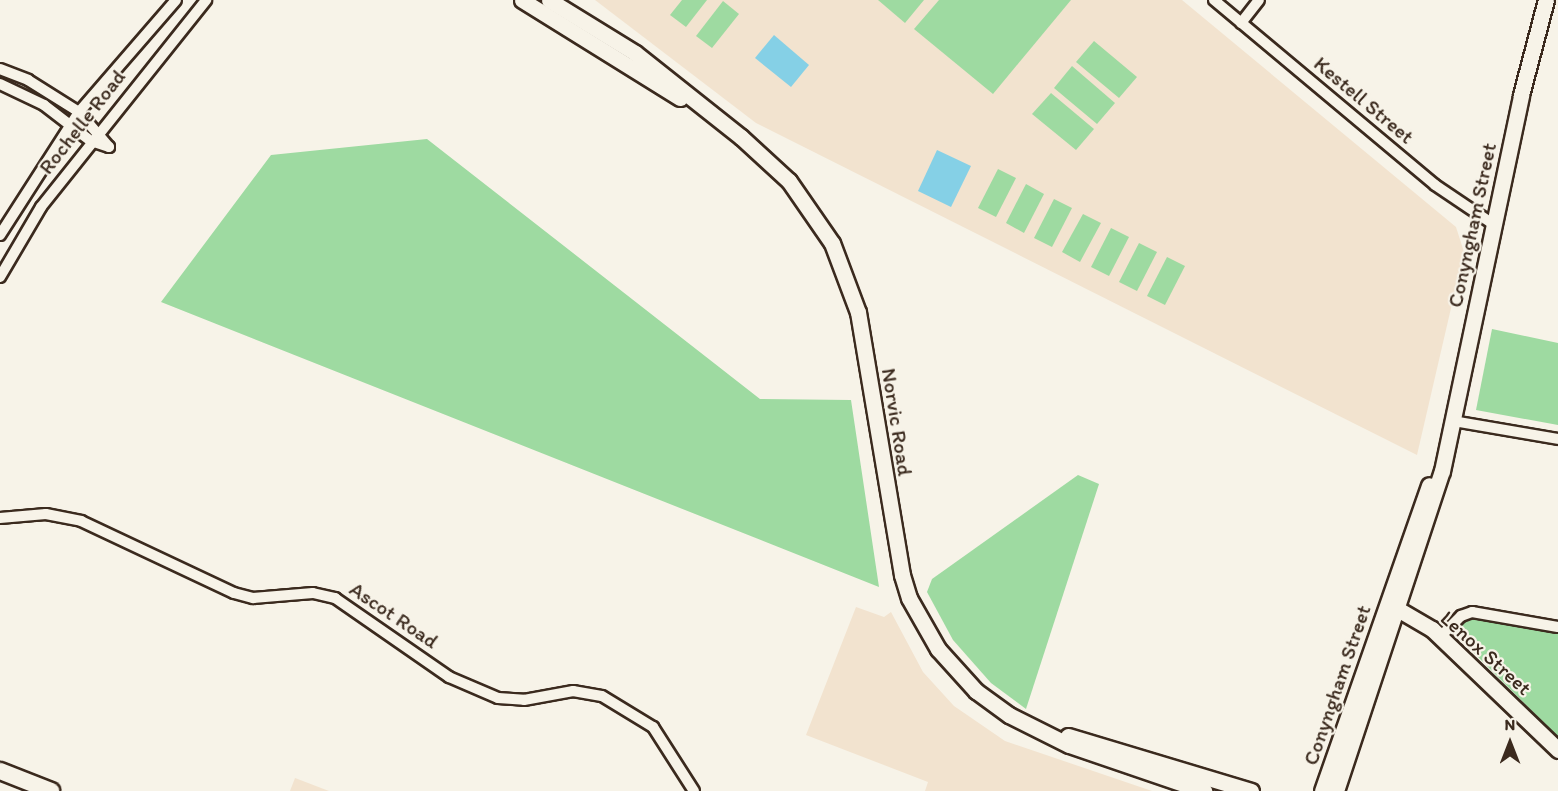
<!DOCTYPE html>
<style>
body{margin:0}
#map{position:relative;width:1558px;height:791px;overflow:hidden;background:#f7f3e8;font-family:Itim,sans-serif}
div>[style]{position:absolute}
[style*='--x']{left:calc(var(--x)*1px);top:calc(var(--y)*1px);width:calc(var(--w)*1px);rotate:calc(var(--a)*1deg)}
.built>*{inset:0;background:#f2e3cf}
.green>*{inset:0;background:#9edaa1}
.water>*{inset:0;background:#85d0e6}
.roads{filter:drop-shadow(2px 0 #3b2a1e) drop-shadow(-2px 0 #3b2a1e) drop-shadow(0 2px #3b2a1e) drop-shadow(0 -2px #3b2a1e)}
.street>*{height:10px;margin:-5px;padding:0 5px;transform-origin:5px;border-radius:5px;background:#f7f3e8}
.secondary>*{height:15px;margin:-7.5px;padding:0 7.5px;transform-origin:7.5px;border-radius:7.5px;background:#f7f3e8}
.primary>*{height:16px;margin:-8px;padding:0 8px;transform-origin:8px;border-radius:8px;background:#f7f3e8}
span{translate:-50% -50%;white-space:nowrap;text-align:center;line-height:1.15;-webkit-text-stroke:4.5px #f7f3e8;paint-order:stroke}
.street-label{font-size:21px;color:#3b2a1e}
.north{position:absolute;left:1480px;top:713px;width:60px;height:60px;-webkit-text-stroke:4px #f7f3e8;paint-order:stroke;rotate:0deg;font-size:16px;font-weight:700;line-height:24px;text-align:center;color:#3b2a1e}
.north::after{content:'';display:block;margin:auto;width:21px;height:27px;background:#3b2a1e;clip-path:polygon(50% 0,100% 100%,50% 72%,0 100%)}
</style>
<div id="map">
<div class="built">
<div style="clip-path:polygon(595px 0,1182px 0,1456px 227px,1464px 252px,1417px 455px,756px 123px)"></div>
<div style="clip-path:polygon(856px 607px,884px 617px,891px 612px,923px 672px,954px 706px,1005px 741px,1152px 791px,925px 791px,928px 782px,806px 735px)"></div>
<div style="clip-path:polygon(295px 778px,329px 791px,290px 791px)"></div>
</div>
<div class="green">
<div style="clip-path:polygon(682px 0,707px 0,686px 27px,670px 15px)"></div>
<div style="clip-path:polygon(878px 0,924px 0,905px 23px)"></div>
<div style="clip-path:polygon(939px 0,1071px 0,993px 94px,914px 29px)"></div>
<div style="clip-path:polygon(723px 1px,739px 14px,712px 48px,696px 36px)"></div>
<div style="clip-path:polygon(1094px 41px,1137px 77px,1119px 98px,1076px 62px)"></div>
<div style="clip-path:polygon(1072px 66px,1115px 103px,1097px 124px,1054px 88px)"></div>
<div style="clip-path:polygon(1051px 93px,1094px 129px,1076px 150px,1032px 114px)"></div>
<div style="clip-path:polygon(427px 139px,760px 399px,851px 400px,879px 587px,161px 302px,271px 155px)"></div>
<div style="clip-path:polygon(998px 169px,1016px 178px,996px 217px,978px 208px)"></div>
<div style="clip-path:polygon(1026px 184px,1044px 194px,1024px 233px,1006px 223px)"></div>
<div style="clip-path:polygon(1054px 199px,1072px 208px,1052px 247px,1034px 238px)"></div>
<div style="clip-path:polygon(1083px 214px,1101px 223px,1080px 262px,1062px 252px)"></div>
<div style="clip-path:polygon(1111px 228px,1129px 237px,1109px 276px,1091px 267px)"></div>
<div style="clip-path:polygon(1139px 243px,1157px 252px,1137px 291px,1119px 282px)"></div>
<div style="clip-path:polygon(1167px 257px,1185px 266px,1165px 305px,1147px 296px)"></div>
<div style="clip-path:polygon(1492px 329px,1558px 343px,1558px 425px,1476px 410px)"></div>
<div style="clip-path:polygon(1078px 475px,1099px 484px,1026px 709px,991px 683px,953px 640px,927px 592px,932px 579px)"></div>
<div style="clip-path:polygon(1471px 616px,1558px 634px,1558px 737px,1454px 633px)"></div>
</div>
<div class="water">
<div style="clip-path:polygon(774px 35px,809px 65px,791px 87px,755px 58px)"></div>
<div style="clip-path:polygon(937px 150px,971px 166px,951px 207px,918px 191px)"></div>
</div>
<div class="roads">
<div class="street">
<div style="--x:1214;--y:0;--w:288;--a:39.9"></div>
<div style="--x:1435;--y:185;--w:70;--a:33.9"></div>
<div style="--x:1241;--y:23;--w:29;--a:-52"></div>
<div style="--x:0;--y:69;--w:30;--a:21"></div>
<div style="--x:28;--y:80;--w:60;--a:32.1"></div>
<div style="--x:79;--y:112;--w:46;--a:49.4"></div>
<div style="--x:0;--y:84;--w:49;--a:25.5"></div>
<div style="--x:44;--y:105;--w:59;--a:37.5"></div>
<div style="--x:91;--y:141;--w:19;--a:18"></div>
<div style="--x:0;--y:235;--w:146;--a:-57.3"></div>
<div style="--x:79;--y:112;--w:148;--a:-49.1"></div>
<div style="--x:0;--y:277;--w:81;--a:-59.6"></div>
<div style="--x:41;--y:207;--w:265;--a:-51.4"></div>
<div style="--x:1453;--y:421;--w:107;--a:9.7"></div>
<div style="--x:0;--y:518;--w:46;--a:-5"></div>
<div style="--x:46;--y:514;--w:36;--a:11"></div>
<div style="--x:81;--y:521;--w:169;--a:25.2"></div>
<div style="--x:234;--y:593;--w:20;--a:15"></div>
<div style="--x:253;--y:598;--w:60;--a:-4.8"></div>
<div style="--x:313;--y:593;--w:23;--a:13"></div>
<div style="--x:335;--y:598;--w:139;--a:34.7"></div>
<div style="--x:449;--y:677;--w:53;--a:23.2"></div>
<div style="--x:498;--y:698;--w:26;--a:4"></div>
<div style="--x:524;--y:700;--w:50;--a:-10.4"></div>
<div style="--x:573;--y:691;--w:29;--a:10"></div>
<div style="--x:602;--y:696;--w:60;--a:31.3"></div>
<div style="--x:653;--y:727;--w:76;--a:57.4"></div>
<div style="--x:1440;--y:637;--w:30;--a:-45"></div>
<div style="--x:1461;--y:616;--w:12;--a:-20"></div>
<div style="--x:1472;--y:612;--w:87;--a:9.9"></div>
</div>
<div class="secondary">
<div style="--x:522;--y:0;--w:186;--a:31.8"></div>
<div style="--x:549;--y:0;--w:101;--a:31.6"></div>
<div style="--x:635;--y:53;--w:135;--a:38.4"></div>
<div style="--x:741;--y:137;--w:65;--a:42.5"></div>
<div style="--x:789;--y:181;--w:75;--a:55.3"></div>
<div style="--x:832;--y:243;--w:74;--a:69.4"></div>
<div style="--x:858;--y:312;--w:267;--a:80.5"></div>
<div style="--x:902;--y:575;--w:24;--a:73"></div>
<div style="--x:909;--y:598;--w:59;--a:60.4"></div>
<div style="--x:938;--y:649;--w:57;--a:47.9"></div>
<div style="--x:976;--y:691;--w:41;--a:36"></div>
<div style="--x:1009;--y:715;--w:67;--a:26.6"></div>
<div style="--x:1069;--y:745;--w:143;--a:18.8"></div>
<div style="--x:1389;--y:604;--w:50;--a:30.2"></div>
<div style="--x:1432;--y:629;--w:175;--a:43.8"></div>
<div style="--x:1068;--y:736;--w:191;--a:16.7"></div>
<div style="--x:1322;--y:791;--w:324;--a:-70.7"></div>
<div style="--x:1336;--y:791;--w:337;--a:-71.7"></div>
<div style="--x:1442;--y:471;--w:384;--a:-78.1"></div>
<div style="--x:1521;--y:95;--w:98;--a:-75.3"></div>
</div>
<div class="primary">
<div style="--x:0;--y:771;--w:55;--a:21.4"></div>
</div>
</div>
<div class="street-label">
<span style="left:1364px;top:100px;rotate:40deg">Kestell Street</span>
<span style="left:82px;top:122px;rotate:-52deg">Rochelle Road</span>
<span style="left:1472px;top:225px;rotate:-78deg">Conyngham Street</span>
<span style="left:897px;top:422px;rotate:81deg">Norvic Road</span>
<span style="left:394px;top:615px;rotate:34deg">Ascot Road</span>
<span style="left:1486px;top:653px;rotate:42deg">Lenox Street</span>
<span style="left:1337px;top:685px;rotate:-71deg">Conyngham Street</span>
</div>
<div class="north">N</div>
</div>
